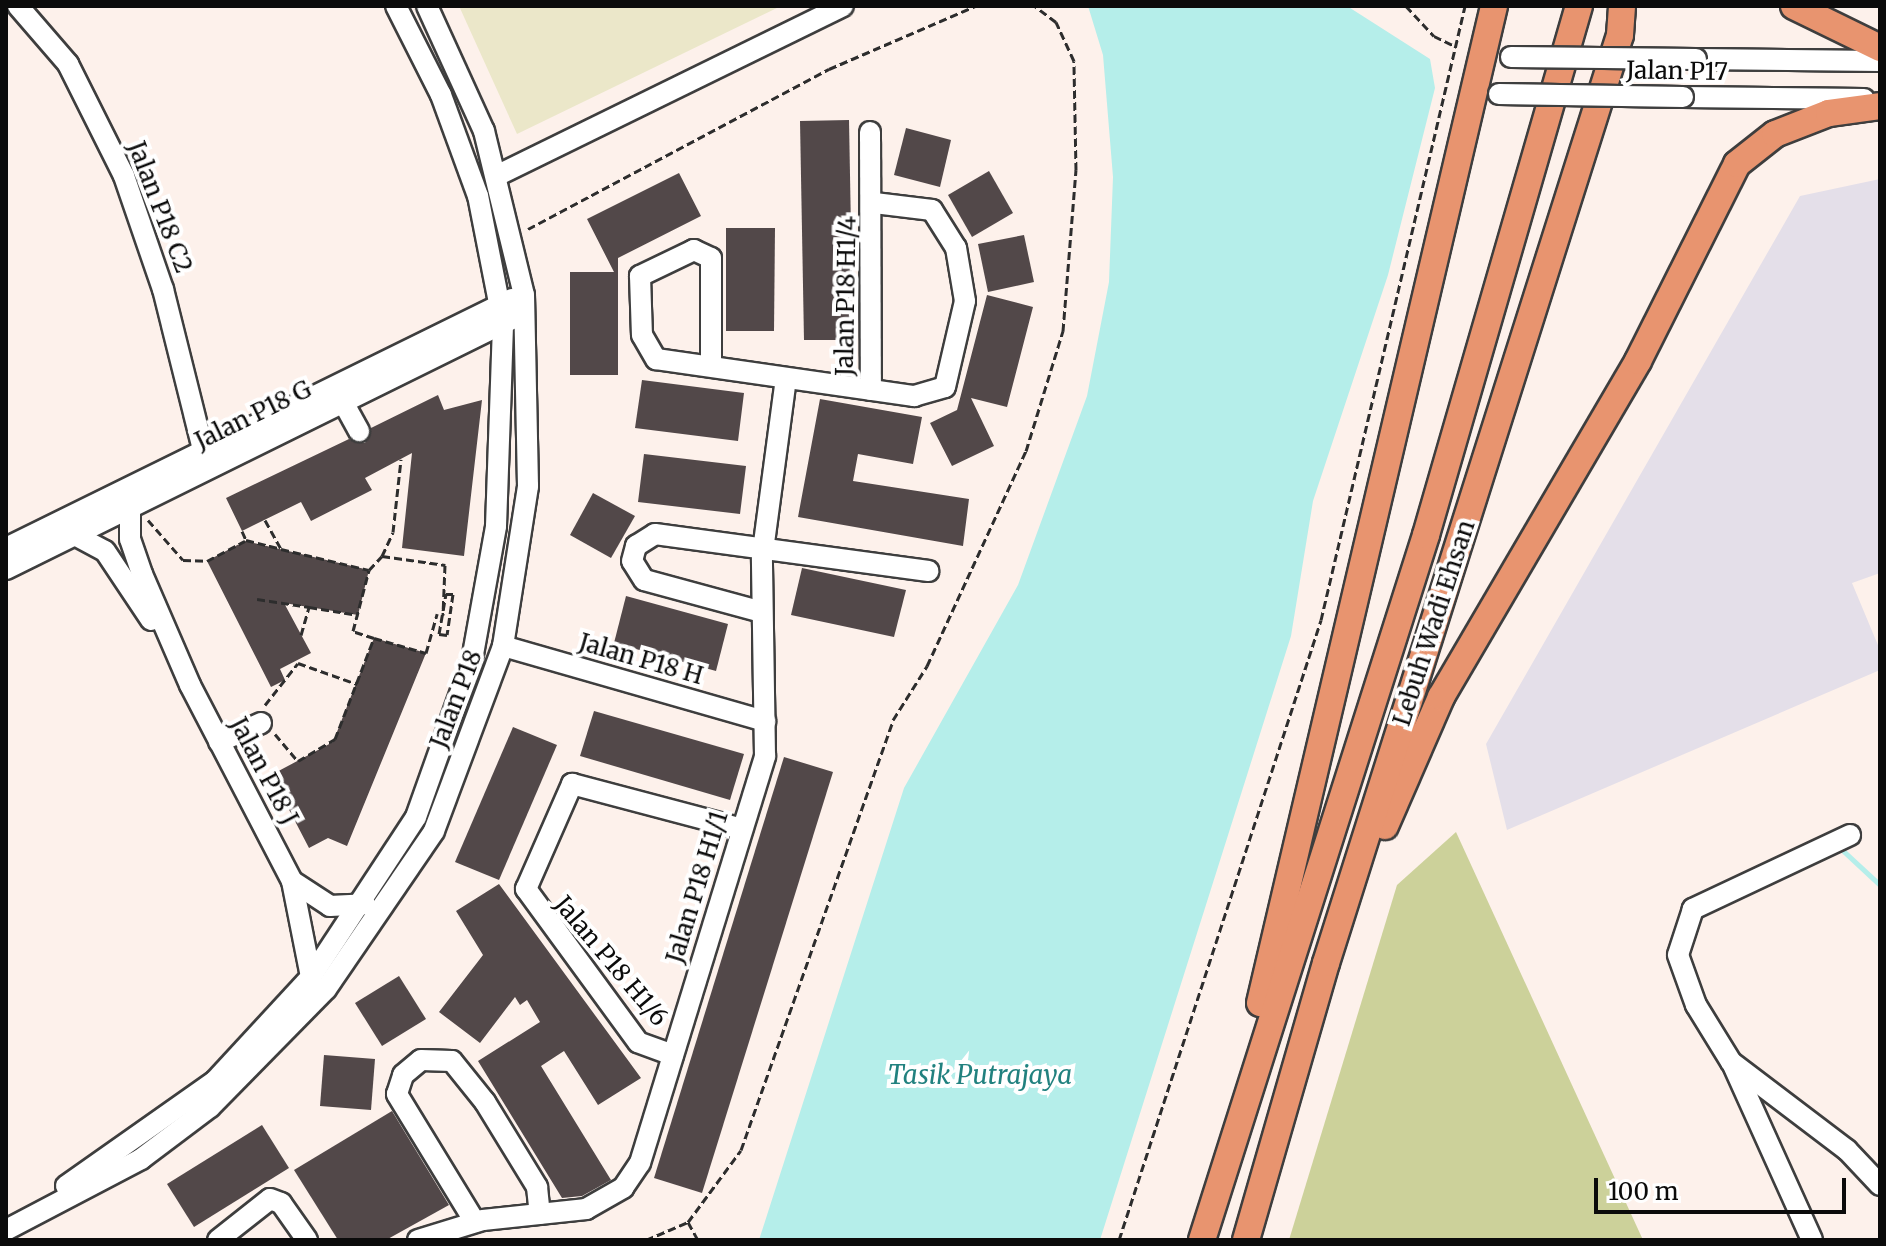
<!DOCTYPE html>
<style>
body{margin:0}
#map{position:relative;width:1886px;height:1246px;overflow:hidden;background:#fdf1eb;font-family:Merriweather,serif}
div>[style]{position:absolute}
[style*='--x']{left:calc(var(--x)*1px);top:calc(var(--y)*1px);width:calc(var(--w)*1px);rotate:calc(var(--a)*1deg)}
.industrial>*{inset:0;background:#e4dfe9}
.forest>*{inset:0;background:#ccd19a}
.pitch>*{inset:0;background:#ebe7c9}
.water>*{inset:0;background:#b5eeea}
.stream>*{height:5px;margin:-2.5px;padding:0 2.5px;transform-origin:2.5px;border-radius:2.5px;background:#b5eeea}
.building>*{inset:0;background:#524849}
.path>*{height:3px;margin-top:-1.5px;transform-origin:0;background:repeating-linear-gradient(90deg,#2d2d2d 0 8px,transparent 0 12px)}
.roads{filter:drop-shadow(2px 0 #3e3e3e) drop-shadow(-2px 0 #3e3e3e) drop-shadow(0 2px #3e3e3e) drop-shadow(0 -2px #3e3e3e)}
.minor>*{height:20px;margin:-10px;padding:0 10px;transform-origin:10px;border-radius:10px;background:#fff}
.major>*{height:26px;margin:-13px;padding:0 13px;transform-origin:13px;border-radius:13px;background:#e8946f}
.bridges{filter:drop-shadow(2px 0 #3e3e3e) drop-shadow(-2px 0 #3e3e3e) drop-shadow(0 2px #3e3e3e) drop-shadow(0 -2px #3e3e3e)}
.minor-bridge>*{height:20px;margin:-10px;padding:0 10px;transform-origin:10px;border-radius:10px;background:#fff}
span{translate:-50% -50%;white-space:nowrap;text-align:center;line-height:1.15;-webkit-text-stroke:8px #fff;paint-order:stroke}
.street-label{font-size:24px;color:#0b0b0b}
.water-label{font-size:26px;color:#21817f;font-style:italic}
.frame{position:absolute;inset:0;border:8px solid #0b0b0b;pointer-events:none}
.scale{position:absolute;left:1594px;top:1178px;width:252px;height:36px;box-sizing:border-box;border:4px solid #0b0b0b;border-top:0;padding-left:10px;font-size:24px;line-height:28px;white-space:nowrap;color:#0b0b0b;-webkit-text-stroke:6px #fff;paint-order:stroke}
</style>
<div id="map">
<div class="industrial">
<div style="clip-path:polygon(1880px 179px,1880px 573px,1852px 583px,1880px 650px,1880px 670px,1507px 830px,1486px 744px,1800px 196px)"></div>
</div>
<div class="forest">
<div style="clip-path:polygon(1456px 832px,1643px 1240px,1289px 1240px,1397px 885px)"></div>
</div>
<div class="pitch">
<div style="clip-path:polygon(459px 6px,781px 6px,517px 134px)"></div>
</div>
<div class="water">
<div style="clip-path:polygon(1088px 6px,1347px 6px,1430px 59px,1435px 88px,1388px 275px,1313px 501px,1291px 636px,1100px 1240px,759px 1240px,904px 788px,1018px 585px,1087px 396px,1109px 282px,1113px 177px,1103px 55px)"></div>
</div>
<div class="stream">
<div style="--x:1839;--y:847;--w:56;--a:42.8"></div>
</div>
<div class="building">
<div style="clip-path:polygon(849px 120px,853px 340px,804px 340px,800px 121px)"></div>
<div style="clip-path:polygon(906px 128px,951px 140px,940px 187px,894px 175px)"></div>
<div style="clip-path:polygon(989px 171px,1013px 213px,972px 237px,948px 195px)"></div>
<div style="clip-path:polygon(679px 173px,701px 216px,618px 258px,618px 375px,570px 375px,570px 272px,614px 272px,587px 219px)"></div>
<div style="clip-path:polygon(726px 228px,775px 228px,774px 331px,726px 331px)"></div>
<div style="clip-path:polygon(1024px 235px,1034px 282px,988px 292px,978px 244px)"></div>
<div style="clip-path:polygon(987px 295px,1033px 307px,1007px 407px,971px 398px,994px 446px,952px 466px,930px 423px,957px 410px)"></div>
<div style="clip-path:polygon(642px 380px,744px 393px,738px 441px,635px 428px)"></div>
<div style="clip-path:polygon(438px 395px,444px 410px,482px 400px,464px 556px,402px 548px,412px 453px,365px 478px,372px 490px,311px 521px,301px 502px,242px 531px,226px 498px,349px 439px,365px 443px,371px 428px)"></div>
<div style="clip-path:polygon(820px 399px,922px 417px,913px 464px,858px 454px,853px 481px,969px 499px,963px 546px,798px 517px)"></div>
<div style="clip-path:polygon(644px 454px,746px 466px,740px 514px,638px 502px)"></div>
<div style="clip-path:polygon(593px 493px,635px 516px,611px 558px,570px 535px)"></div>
<div style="clip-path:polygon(245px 541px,369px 570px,358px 615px,284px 603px,311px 653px,280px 669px,285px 680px,271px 687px,207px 561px)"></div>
<div style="clip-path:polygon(802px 568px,906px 590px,894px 637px,791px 615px)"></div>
<div style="clip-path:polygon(626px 596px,728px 624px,716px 671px,614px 643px)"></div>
<div style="clip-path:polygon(374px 638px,426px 653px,347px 846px,328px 838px,309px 848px,271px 775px,333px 742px)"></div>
<div style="clip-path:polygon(594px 711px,744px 754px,730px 800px,580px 756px)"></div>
<div style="clip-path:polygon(513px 727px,557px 745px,499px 880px,455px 862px)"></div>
<div style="clip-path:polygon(784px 757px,833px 772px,702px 1193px,654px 1178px)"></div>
<div style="clip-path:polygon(499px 884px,641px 1078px,598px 1105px,564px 1051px,541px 1066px,611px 1180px,582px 1196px,562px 1198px,478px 1061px,540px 1022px,527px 1000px,520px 1005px,515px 997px,480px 1043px,439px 1012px,483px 955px,456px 911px)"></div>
<div style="clip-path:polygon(399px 976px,426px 1019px,382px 1046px,355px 1003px)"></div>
<div style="clip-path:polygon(324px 1055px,375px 1059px,371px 1110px,320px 1106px)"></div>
<div style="clip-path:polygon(392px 1111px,449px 1205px,386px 1240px,338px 1240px,294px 1170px)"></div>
<div style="clip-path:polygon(262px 1125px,289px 1168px,194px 1227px,167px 1184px)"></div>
</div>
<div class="path">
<div style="--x:1406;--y:6;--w:41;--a:47"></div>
<div style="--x:1434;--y:36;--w:25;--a:26"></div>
<div style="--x:528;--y:229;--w:341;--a:-28"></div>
<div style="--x:829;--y:69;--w:159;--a:-23.3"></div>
<div style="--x:148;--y:520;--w:53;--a:48.8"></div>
<div style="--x:183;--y:560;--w:24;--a:2"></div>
<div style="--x:207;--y:561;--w:43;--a:-27.8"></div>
<div style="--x:265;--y:520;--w:33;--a:61"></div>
<div style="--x:281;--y:549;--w:90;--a:13.4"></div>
<div style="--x:369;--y:570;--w:19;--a:-47"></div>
<div style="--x:382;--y:556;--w:64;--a:8.1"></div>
<div style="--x:445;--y:565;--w:50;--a:92.3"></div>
<div style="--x:242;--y:531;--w:10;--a:66"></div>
<div style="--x:246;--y:540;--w:36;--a:14"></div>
<div style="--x:382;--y:556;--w:26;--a:-65"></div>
<div style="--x:393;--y:532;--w:73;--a:-83.7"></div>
<div style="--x:446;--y:594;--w:7;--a:0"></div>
<div style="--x:453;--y:594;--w:41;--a:98.3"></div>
<div style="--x:447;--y:635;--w:8;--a:-173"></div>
<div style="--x:439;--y:634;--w:41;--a:-80.1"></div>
<div style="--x:257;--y:599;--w:53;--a:8.7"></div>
<div style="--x:301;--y:635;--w:29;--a:-74"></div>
<div style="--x:309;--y:607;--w:50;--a:9.3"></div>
<div style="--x:374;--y:638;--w:54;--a:16.1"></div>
<div style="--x:426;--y:653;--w:41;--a:-74.2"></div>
<div style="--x:265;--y:705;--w:53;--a:-51.8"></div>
<div style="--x:298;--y:663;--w:63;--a:19.6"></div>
<div style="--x:275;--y:734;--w:35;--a:50"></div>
<div style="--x:298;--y:761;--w:43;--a:-30.7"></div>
<div style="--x:335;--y:739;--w:108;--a:-68.9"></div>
<div style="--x:374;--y:638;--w:22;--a:-162"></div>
<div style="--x:353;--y:631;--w:63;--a:-75.3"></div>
<div style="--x:688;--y:1222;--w:21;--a:61"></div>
<div style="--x:646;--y:1240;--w:46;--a:-23.2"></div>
<div style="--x:688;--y:1222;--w:89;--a:-53.6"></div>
<div style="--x:741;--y:1150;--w:456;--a:-70.5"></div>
<div style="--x:893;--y:720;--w:64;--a:-57.8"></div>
<div style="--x:927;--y:666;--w:237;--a:-65.3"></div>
<div style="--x:1026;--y:451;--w:126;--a:-72.9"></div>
<div style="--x:1063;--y:331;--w:162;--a:-85.4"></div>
<div style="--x:1076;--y:170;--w:109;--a:-91.1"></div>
<div style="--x:1074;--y:61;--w:43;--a:-114.8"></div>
<div style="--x:1056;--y:22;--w:26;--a:-143"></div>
<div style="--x:1119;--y:1240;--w:652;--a:-71.95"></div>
<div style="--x:1321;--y:620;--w:631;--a:-76.8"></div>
</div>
<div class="roads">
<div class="minor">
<div style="--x:18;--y:6;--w:77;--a:49.2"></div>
<div style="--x:68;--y:64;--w:125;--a:63.4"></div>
<div style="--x:124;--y:176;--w:120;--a:71"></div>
<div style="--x:163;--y:289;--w:166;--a:76"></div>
<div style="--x:1696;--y:59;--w:184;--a:0.6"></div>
<div style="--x:1683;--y:97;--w:181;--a:0.6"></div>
<div style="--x:870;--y:132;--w:258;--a:89.8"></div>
<div style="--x:498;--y:175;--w:384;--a:-26.1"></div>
<div style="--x:711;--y:366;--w:108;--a:-90"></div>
<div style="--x:711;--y:258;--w:19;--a:-155"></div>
<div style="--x:694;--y:250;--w:60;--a:154.3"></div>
<div style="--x:640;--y:276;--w:59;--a:88.1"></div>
<div style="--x:642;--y:335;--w:28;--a:60"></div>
<div style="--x:656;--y:359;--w:261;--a:8.2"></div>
<div style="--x:914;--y:396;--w:32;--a:-16"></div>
<div style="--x:945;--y:387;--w:88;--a:-76.9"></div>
<div style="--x:965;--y:301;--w:54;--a:-99.6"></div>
<div style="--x:956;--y:248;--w:45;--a:-122.3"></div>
<div style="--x:932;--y:210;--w:58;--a:-173.1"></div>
<div style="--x:337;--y:391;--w:46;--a:61.2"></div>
<div style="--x:130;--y:505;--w:34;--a:90"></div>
<div style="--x:130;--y:539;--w:37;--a:71"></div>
<div style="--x:142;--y:574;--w:121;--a:66.6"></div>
<div style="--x:190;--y:685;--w:221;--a:62.5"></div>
<div style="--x:292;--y:881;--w:98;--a:78.8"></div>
<div style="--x:71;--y:533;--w:38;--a:28"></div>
<div style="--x:105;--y:551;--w:83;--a:56.3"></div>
<div style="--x:6;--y:548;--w:564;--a:-26.2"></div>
<div style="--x:6;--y:569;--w:567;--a:-26.29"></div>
<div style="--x:762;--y:612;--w:122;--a:-164.8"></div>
<div style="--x:644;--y:580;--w:22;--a:-122"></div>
<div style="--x:632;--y:561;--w:16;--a:-75"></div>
<div style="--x:636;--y:546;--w:22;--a:-32"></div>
<div style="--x:655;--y:534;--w:276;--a:7.7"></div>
<div style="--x:503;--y:646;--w:273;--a:16"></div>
<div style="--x:219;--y:742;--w:46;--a:-24.3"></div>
<div style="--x:1850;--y:835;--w:174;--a:154.8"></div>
<div style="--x:1693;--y:909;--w:48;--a:108.1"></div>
<div style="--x:1678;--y:955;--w:53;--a:70.2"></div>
<div style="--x:1696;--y:1005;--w:67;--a:58.4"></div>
<div style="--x:1731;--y:1062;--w:146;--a:37.2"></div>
<div style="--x:1847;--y:1150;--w:48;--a:46.7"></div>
<div style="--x:292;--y:881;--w:45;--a:33.3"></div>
<div style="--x:330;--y:906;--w:35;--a:-3"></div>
<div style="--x:673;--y:1055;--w:37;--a:-160"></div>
<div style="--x:638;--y:1042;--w:190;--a:-126.2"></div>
<div style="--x:526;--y:889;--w:115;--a:-66.3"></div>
<div style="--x:572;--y:784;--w:176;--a:14.8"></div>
<div style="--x:1733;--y:1065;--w:192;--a:65.7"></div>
<div style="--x:66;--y:1186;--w:182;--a:-35.2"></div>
<div style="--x:215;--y:1081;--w:142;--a:-47.3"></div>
<div style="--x:311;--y:977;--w:191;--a:-56.7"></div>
<div style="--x:416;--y:817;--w:167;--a:-70.4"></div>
<div style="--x:472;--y:660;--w:136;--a:-79.8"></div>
<div style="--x:496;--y:526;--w:203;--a:-88"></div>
<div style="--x:503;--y:323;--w:129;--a:-101.1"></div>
<div style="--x:478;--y:196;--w:108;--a:-110.1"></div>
<div style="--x:441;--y:95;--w:100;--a:-116.8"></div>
<div style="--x:475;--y:1222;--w:150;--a:-121.4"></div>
<div style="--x:397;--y:1094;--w:20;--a:-72"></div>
<div style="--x:403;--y:1075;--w:23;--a:-40"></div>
<div style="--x:421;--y:1060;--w:31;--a:2"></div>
<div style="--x:452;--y:1061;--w:53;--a:51.2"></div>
<div style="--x:485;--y:1102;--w:100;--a:58.5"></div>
<div style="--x:537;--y:1187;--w:27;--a:84"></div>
<div style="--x:6;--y:1230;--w:153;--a:-27.7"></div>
<div style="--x:141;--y:1159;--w:86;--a:-37"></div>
<div style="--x:210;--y:1107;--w:165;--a:-45.5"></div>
<div style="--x:326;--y:989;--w:191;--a:-55.6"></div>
<div style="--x:434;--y:831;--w:197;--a:-69.5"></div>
<div style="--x:503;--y:646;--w:162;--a:-81.1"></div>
<div style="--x:528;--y:486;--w:191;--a:-91.2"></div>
<div style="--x:524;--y:295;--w:169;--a:-103.7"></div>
<div style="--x:484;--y:131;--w:137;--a:-114.5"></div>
<div style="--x:218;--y:1240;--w:66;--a:-38.3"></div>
<div style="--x:270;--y:1199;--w:12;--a:20"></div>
<div style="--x:281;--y:1203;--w:45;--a:54.9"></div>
<div style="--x:418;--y:1240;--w:68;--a:-17.1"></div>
<div style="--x:483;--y:1220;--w:104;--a:-6.1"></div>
<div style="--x:586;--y:1209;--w:43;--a:-29.6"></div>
<div style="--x:623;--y:1188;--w:30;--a:-56"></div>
<div style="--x:640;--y:1163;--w:426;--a:-72.9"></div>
<div style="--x:765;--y:756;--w:198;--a:-90.9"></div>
<div style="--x:762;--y:558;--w:181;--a:-82.4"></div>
</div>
<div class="major">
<div style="--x:1794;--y:6;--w:96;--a:26"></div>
<div style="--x:1385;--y:826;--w:141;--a:-66.5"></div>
<div style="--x:1441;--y:697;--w:389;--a:-59.6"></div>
<div style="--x:1638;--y:361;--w:220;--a:-63.3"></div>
<div style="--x:1737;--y:164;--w:48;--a:-38.3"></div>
<div style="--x:1775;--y:134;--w:58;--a:-21.3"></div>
<div style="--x:1829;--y:113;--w:51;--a:-7.8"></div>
<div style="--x:1260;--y:1003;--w:1024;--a:-76.79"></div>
<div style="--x:1202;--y:1240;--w:740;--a:-72.37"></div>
<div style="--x:1426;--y:535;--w:551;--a:-73.87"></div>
<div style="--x:1246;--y:1240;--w:288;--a:-73.9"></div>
<div style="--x:1326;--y:963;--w:973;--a:-72.42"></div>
<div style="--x:1620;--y:35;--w:29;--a:-86"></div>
</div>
</div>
<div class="bridges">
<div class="minor-bridge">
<div style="--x:1511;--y:57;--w:185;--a:0.6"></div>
<div style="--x:1499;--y:94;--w:184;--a:0.9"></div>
</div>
</div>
<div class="street-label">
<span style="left:1677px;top:71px;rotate:1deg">Jalan P17</span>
<span style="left:160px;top:207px;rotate:69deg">Jalan P18 C2</span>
<span style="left:846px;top:296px;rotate:-89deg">Jalan P18 H1/4</span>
<span style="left:253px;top:415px;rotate:-26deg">Jalan P18 G</span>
<span style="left:1434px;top:623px;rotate:-72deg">Lebuh Wadi Ehsan</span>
<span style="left:641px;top:659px;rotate:16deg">Jalan P18 H</span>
<span style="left:456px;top:699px;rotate:-69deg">Jalan P18</span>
<span style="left:264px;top:771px;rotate:62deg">Jalan P18 J</span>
<span style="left:697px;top:887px;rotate:-73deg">Jalan P18 H1/1</span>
<span style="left:611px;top:961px;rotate:50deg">Jalan P18 H1/6</span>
</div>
<div class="water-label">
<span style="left:980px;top:1075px">Tasik Putrajaya</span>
</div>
<div class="frame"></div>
<div class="scale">100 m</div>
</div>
